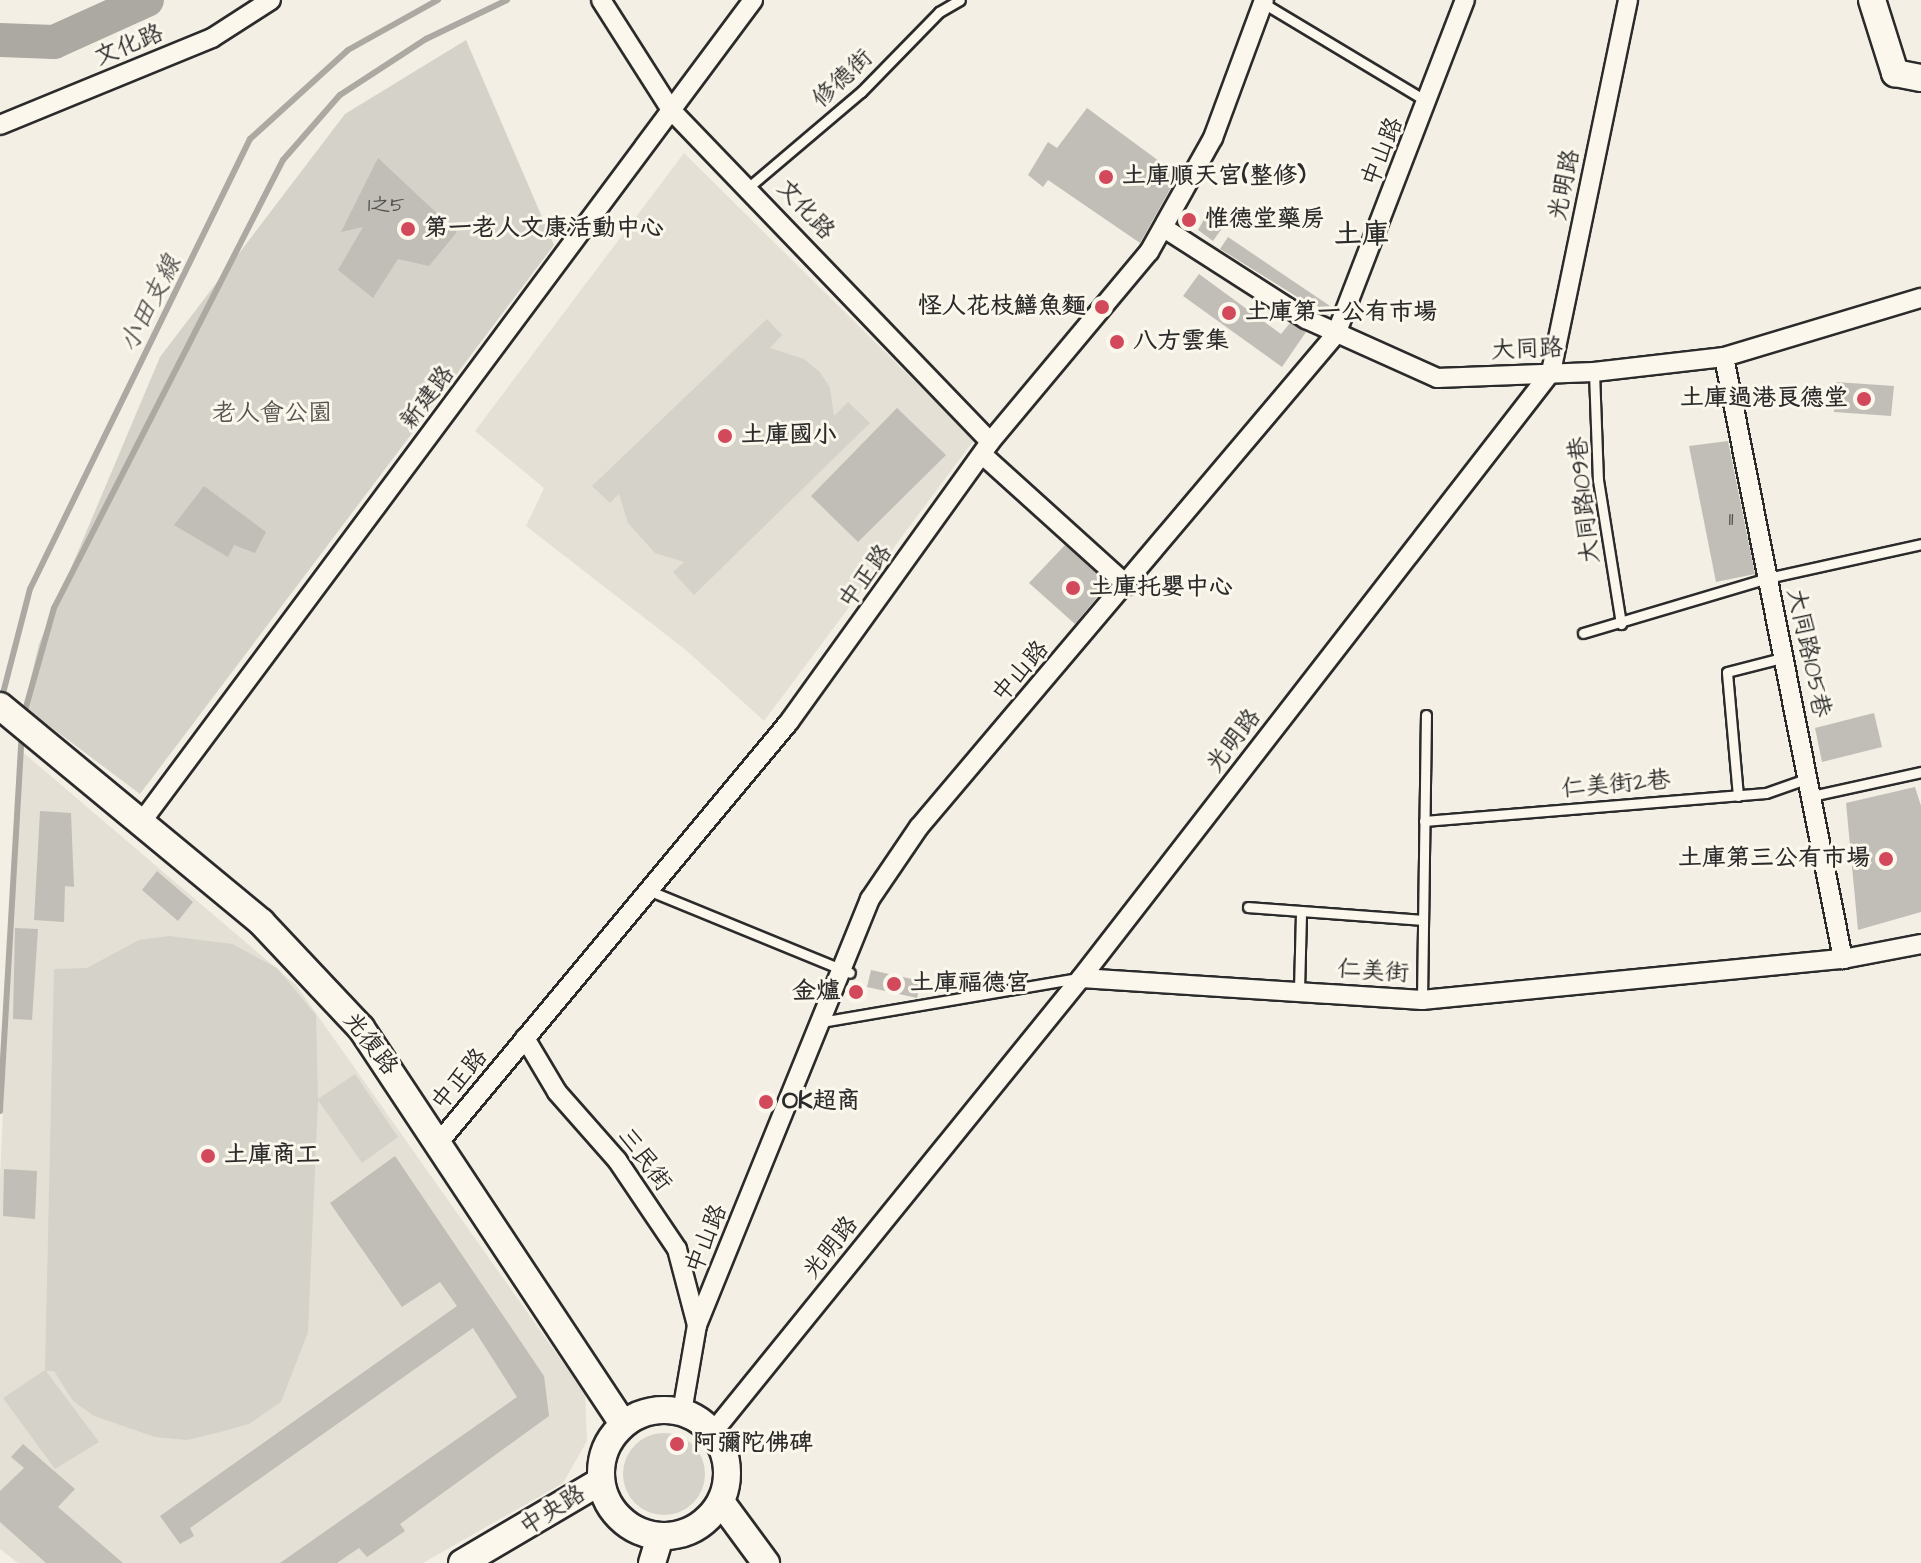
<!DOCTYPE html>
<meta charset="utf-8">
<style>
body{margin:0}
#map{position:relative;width:1921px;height:1563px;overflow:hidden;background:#f3efe4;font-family:"Architects Daughter","LXGW WenKai TC",sans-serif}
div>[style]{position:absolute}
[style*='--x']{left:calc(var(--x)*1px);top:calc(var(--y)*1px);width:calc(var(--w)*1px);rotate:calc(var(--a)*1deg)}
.built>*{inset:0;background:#e4e0d6}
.green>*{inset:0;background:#d5d2c9}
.round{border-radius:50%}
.stream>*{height:6px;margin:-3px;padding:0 3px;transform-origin:3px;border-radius:3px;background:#aca9a2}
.river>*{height:34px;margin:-17px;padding:0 17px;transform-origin:17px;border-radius:17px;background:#aca9a2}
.building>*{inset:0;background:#c0beb6}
.roads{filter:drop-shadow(2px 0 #2b2b2b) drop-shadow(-2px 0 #2b2b2b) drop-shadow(0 2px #2b2b2b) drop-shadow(0 -2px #2b2b2b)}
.lane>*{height:9px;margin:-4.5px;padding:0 4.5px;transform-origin:4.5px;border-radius:4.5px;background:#fbf7ec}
.street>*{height:18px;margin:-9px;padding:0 9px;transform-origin:9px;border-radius:9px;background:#fbf7ec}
.secondary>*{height:26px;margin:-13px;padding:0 13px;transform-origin:13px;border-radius:13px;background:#fbf7ec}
.secondary>.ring{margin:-13px;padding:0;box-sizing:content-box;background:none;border:26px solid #fbf7ec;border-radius:50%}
.dots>*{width:22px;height:22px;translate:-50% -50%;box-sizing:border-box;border:4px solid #fbf7ec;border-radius:50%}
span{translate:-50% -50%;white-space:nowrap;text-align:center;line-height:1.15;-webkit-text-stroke:6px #fbf7ec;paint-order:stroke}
.number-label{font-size:20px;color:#50504e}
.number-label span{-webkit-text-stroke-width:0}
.street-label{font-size:24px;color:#2b2b2b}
.poi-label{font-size:24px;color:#2b2b2b;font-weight:700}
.left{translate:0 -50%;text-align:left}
.right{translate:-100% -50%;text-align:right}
.park-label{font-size:24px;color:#565552}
.water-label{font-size:26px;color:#585755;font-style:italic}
.quarter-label{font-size:28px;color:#2b2b2b;font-weight:700}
</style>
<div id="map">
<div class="built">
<div style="clip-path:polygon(684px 153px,974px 440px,764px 721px,687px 651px,526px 526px,544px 488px,475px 431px)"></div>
<div style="clip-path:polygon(19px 749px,296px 985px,585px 1394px,587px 1441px,563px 1483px,423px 1563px,18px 1563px,0 1549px,0 1179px)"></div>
</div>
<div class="green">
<div style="clip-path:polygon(466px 40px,554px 245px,140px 794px,24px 707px,39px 644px,160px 357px,345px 114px)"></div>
<div style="clip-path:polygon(767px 319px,782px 335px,770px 348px,804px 359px,820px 372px,830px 388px,834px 416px,848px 402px,870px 423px,694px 595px,673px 572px,684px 562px,655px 553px,628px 523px,619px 494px,610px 503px,592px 486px)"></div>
<div style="clip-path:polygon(169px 936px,232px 944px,277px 968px,316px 1015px,318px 1099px,355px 1074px,398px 1137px,362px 1163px,318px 1100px,308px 1332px,281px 1402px,249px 1424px,220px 1432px,187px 1440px,155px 1437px,94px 1416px,73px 1401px,54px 1371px,46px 1371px,99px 1442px,55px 1469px,3px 1398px,45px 1370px,54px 969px,87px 968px,139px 940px)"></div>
<div class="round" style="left:623px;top:1433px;width:82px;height:82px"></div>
</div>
<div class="stream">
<div style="--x:1;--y:701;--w:116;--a:-75.5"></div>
<div style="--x:30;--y:589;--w:501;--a:-63.95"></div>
<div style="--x:250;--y:139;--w:132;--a:-42.2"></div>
<div style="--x:348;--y:50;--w:103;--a:-29.1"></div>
<div style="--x:24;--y:714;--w:110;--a:-74.2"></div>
<div style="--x:54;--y:608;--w:503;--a:-62.93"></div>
<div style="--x:283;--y:160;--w:86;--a:-48.8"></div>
<div style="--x:340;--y:95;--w:103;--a:-33.1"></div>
<div style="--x:426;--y:39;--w:90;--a:-25.7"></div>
<div style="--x:0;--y:1111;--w:379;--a:-86.7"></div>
</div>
<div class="river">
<div style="--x:0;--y:40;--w:54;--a:2.1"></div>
<div style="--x:54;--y:42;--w:102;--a:-24.3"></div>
</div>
<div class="building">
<div style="clip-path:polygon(1087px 108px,1178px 175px,1140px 243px,1048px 180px,1043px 187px,1028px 175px,1048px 142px,1057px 148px)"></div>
<div style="clip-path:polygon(378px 158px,457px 232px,429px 266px,398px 259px,373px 298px,338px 270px,363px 227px,341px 232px)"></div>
<div style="clip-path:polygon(1206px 216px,1223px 227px,1213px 241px,1198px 230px)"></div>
<div style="clip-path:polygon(1228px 237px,1333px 308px,1328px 316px,1220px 249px)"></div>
<div style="clip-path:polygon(1199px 274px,1281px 334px,1290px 323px,1306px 332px,1282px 367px,1183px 296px)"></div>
<div style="clip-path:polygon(1836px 382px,1894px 386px,1891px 416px,1834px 412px)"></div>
<div style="clip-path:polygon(897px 408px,946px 455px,858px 542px,811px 496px)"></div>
<div style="clip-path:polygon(1728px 441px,1755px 574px,1716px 582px,1689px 446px)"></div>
<div style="clip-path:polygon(204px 486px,266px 532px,255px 553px,234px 545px,228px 557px,174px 525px)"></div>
<div style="clip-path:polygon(1065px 545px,1108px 584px,1075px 624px,1029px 583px)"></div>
<div style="clip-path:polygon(1874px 713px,1882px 747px,1822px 762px,1815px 728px)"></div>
<div style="clip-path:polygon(1915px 787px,1921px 806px,1921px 912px,1858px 930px,1846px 803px)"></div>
<div style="clip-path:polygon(40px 811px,71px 813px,74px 887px,65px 886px,64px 922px,34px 920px)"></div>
<div style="clip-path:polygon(157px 871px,193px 902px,178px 921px,142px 890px)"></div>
<div style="clip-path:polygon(15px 928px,38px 929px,32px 1020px,13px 1019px)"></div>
<div style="clip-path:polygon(871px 970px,921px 981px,917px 998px,867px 987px)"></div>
<div style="clip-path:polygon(395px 1156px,544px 1376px,549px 1416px,400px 1524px,405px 1531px,367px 1557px,359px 1548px,337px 1563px,280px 1563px,517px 1397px,473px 1328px,190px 1528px,194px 1536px,180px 1544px,160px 1516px,457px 1306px,440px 1282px,402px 1307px,330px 1203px)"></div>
<div style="clip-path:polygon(4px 1169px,37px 1171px,35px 1219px,3px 1216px)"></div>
<div style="clip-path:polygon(23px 1444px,75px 1489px,58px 1507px,123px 1563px,46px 1563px,0 1522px,0 1491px,24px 1468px,11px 1457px)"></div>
</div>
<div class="roads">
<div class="lane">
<div style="--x:1263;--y:3;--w:192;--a:31"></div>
<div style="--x:750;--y:186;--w:145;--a:-40.3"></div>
<div style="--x:861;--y:92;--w:112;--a:-45.7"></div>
<div style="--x:939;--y:12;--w:24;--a:-30"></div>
<div style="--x:1594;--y:372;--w:108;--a:87.9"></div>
<div style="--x:1598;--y:480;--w:146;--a:80.9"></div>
<div style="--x:1583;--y:633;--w:193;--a:-16.6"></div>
<div style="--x:1768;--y:578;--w:157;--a:-12.5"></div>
<div style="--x:1738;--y:796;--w:124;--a:-95.1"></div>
<div style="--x:1727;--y:672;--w:61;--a:-14.3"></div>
<div style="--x:1812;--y:796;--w:112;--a:-12.4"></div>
<div style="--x:1424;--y:821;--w:343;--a:-4.7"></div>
<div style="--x:1766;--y:793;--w:46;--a:-19.2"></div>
<div style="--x:648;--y:890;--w:218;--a:22.3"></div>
<div style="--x:1248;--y:907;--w:175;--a:4.2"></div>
<div style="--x:1299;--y:990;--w:79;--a:-88.5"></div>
<div style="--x:1422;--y:1000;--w:285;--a:-89.2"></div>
<div style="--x:821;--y:1022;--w:261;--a:-9.7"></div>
</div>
<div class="street">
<div style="--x:601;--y:0;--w:130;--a:57.5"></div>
<div style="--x:671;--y:110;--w:460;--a:46.1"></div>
<div style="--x:0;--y:125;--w:229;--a:-22.3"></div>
<div style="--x:212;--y:38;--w:70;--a:-32.8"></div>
<div style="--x:1164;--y:228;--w:169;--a:32.7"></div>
<div style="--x:1306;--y:319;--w:144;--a:24.2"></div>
<div style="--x:1437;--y:378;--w:157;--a:-2.2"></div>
<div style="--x:1594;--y:372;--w:131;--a:-6.6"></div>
<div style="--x:1724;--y:357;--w:206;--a:-16.7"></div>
<div style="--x:1724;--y:357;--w:614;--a:78.82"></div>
<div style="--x:984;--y:456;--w:193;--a:42.1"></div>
<div style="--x:140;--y:824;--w:1027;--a:-53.35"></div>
<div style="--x:1081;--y:978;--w:342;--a:3.7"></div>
<div style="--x:1422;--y:1000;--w:423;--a:-5.6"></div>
<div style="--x:1843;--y:959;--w:79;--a:-10.9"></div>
<div style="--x:525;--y:1038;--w:63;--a:59.3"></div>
<div style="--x:557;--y:1092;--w:91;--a:48.6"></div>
<div style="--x:617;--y:1160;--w:107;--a:56"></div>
<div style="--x:677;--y:1249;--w:79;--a:75.3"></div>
<div style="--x:440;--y:1141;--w:545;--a:-50.21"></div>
<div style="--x:789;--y:722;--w:345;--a:-54.3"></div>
<div style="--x:990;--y:442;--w:248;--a:-50.1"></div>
<div style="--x:1149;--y:252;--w:131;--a:-60.7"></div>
<div style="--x:1213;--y:138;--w:147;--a:-69.7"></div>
<div style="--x:682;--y:1412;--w:88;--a:-80.2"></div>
<div style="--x:697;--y:1325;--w:460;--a:-67.9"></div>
<div style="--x:870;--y:899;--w:87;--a:-55.8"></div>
<div style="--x:919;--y:827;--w:646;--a:-49.77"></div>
<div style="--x:1336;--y:334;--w:358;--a:-68.9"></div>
<div style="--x:713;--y:1432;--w:584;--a:-50.97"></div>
<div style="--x:1081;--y:978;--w:767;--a:-52.2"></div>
<div style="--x:1551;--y:372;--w:380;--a:-78.3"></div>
</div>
<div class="secondary">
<div style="--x:1872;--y:0;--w:77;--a:72.5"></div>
<div style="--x:1895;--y:73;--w:26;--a:11"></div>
<div style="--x:0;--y:706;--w:339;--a:39.6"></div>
<div style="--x:261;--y:922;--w:146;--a:46.7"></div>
<div style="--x:361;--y:1028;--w:475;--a:56.5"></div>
<div class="ring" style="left:601px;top:1410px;width:100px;height:100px"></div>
<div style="--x:721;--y:1502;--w:76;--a:53.6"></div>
<div style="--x:462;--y:1563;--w:161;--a:-30.5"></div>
<div style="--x:652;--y:1563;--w:28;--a:-73"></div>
</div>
</div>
<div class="dots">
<div style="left:1106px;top:177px;background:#d1495b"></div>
<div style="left:1189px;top:220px;background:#d1495b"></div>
<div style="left:408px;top:229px;background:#d1495b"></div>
<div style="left:1102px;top:307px;background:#d1495b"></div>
<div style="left:1229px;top:313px;background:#d1495b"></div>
<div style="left:1117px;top:342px;background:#d1495b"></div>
<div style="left:1864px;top:399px;background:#d1495b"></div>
<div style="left:725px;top:436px;background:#d1495b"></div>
<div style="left:1073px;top:588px;background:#d1495b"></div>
<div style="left:1886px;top:859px;background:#d1495b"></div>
<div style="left:894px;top:984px;background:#d1495b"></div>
<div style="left:856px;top:992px;background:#d1495b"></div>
<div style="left:766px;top:1102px;background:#d1495b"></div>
<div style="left:208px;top:1156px;background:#d1495b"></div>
<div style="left:677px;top:1444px;background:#d1495b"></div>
</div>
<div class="number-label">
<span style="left:386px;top:205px">1之5</span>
<span style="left:1731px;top:519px">11</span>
</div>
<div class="street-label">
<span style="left:129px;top:46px;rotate:-22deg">文化路</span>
<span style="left:843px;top:79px;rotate:-43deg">修德街</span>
<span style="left:1383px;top:152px;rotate:-68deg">中山路</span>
<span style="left:1565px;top:185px;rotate:-78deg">光明路</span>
<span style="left:805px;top:210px;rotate:47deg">文化路</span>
<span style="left:1527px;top:350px;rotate:-2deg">大同路</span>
<span style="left:428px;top:398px;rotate:-53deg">新建路</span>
<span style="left:1585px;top:500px;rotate:-96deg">大同路109巷</span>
<span style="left:866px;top:577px;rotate:-54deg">中正路</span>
<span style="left:1808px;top:653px;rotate:78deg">大同路105巷</span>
<span style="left:1021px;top:672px;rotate:-49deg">中山路</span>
<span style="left:1234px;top:741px;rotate:-52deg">光明路</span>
<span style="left:1616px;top:785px;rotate:-5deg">仁美街2巷</span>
<span style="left:1373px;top:972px;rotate:4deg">仁美街</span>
<span style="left:370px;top:1044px;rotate:52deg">光復路</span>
<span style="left:460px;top:1080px;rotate:-50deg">中正路</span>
<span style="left:644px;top:1160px;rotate:53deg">三民街</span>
<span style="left:707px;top:1239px;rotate:-68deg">中山路</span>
<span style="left:831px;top:1248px;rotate:-51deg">光明路</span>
<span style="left:553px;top:1511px;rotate:-32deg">中央路</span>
</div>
<div class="poi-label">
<span class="left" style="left:1122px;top:177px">土庫順天宮(整修)</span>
<span class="left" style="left:1205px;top:220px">惟德堂藥房</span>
<span class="left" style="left:424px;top:229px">第一老人文康活動中心</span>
<span class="right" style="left:1086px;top:307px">怪人花枝鱔魚麵</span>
<span class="left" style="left:1245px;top:313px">土庫第一公有市場</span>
<span class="left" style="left:1133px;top:342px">八方雲集</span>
<span class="right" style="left:1848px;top:399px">土庫過港良德堂</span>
<span class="left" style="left:741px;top:436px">土庫國小</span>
<span class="left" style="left:1089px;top:588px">土庫托嬰中心</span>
<span class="right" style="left:1870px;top:859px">土庫第三公有市場</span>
<span class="left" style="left:910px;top:984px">土庫福德宮</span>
<span class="right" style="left:840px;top:992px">金爐</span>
<span class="left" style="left:782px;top:1102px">OK超商</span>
<span class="left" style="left:224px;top:1156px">土庫商工</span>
<span class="left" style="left:693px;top:1444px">阿彌陀佛碑</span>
</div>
<div class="park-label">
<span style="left:272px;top:414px">老人會公園</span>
</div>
<div class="water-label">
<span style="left:151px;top:304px;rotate:-63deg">小田支線</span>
</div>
<div class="quarter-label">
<span style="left:1362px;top:235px">土庫</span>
</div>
</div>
